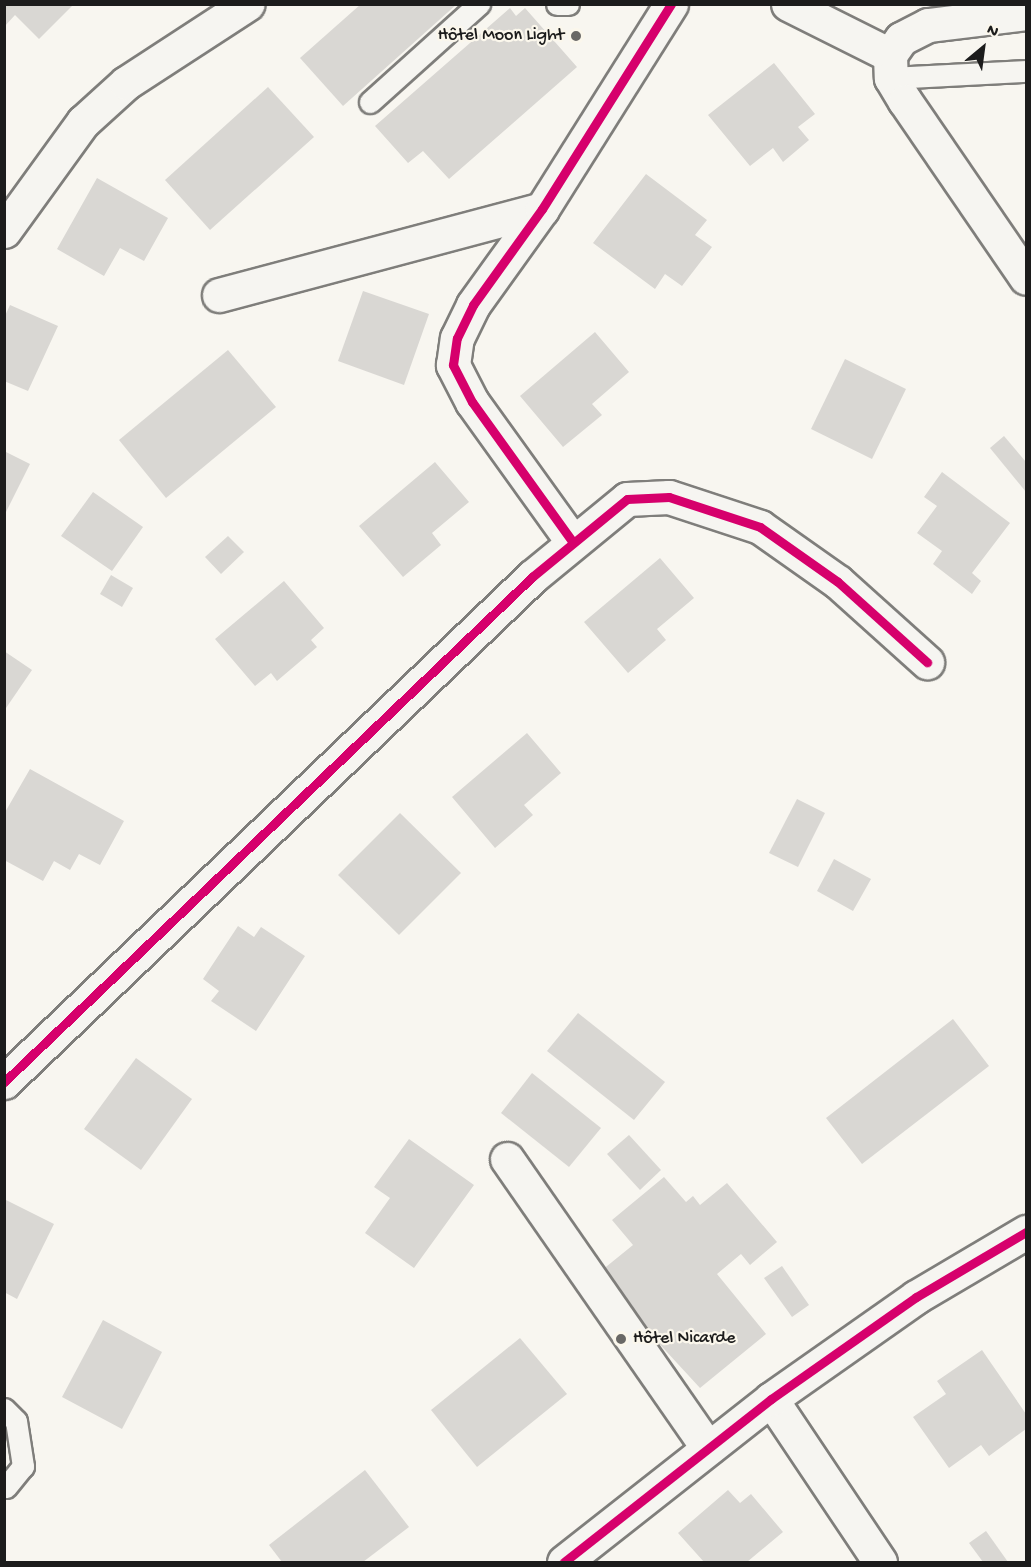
<!DOCTYPE html>
<meta charset="utf-8">
<style>
body{margin:0}
#map{position:relative;width:1031px;height:1567px;overflow:hidden;background:#f8f6f0;font-family:"Gochi Hand",sans-serif}
div>[style]{position:absolute}
[style*='--x']{left:calc(var(--x)*1px);top:calc(var(--y)*1px);width:calc(var(--w)*1px);rotate:calc(var(--a)*1deg)}
.building>*{inset:0;background:#d9d7d3}
.roads{filter:drop-shadow(2px 0 #7f7e7b) drop-shadow(-2px 0 #7f7e7b) drop-shadow(0 2px #7f7e7b) drop-shadow(0 -2px #7f7e7b)}
.service>*{height:21px;margin:-10.5px;padding:0 10.5px;transform-origin:10.5px;border-radius:10.5px;background:#f6f5f1}
.minor>*{height:33px;margin:-16.5px;padding:0 16.5px;transform-origin:16.5px;border-radius:16.5px;background:#f6f5f1}
.tertiary>*{height:33px;margin:-16.5px;padding:0 16.5px;transform-origin:16.5px;border-radius:16.5px;background:#f6f5f1}
.cycleway>*{height:9px;margin:-4.5px;padding:0 4.5px;transform-origin:4.5px;border-radius:4.5px;background:#d6006c}
.dots>*{width:16px;height:16px;translate:-50% -50%;box-sizing:border-box;border:3px solid #fbf7ec;border-radius:50%}
span{translate:-50% -50%;white-space:nowrap;text-align:center;line-height:1.15;-webkit-text-stroke:4.5px #fbf7ec;paint-order:stroke}
.poi-label{font-size:18px;color:#1c1c1c}
.right{translate:-100% -50%;text-align:right}
.left{translate:0 -50%;text-align:left}
.frame{position:absolute;inset:0;border:6px solid #1c1c1c;pointer-events:none}
.north{position:absolute;left:953px;top:18px;width:60px;height:60px;-webkit-text-stroke:4px #fbf7ec;paint-order:stroke;rotate:29deg;font-size:16px;font-weight:700;line-height:24px;text-align:center;color:#1c1c1c}
.north::after{content:'';display:block;margin:auto;width:21px;height:27px;background:#1c1c1c;clip-path:polygon(50% 0,100% 100%,50% 72%,0 100%)}
</style>
<div id="map">
<div class="building">
<div style="clip-path:polygon(4px 4px,71px 4px,72px 6px,39px 39px,15px 15px,4px 27px)"></div>
<div style="clip-path:polygon(361px 4px,457px 4px,343px 106px,300px 58px)"></div>
<div style="clip-path:polygon(510px 8px,516px 16px,525px 8px,577px 67px,449px 179px,423px 151px,408px 163px,375px 126px)"></div>
<div style="clip-path:polygon(774px 63px,815px 114px,798px 127px,809px 140px,783px 162px,773px 148px,750px 166px,708px 115px)"></div>
<div style="clip-path:polygon(268px 87px,314px 137px,210px 230px,165px 180px)"></div>
<div style="clip-path:polygon(646px 174px,707px 220px,695px 235px,712px 247px,682px 286px,665px 274px,655px 289px,593px 243px)"></div>
<div style="clip-path:polygon(97px 178px,168px 218px,144px 261px,120px 248px,104px 276px,57px 249px)"></div>
<div style="clip-path:polygon(363px 291px,429px 314px,404px 385px,338px 361px)"></div>
<div style="clip-path:polygon(10px 305px,58px 326px,28px 391px,4px 381px,4px 318px)"></div>
<div style="clip-path:polygon(595px 332px,629px 372px,592px 404px,602px 415px,563px 447px,520px 396px)"></div>
<div style="clip-path:polygon(228px 350px,276px 407px,166px 498px,119px 440px)"></div>
<div style="clip-path:polygon(845px 359px,906px 389px,872px 459px,811px 429px)"></div>
<div style="clip-path:polygon(1004px 436px,1026px 462px,1026px 492px,990px 448px)"></div>
<div style="clip-path:polygon(4px 451px,30px 464px,4px 516px)"></div>
<div style="clip-path:polygon(435px 462px,469px 502px,432px 533px,441px 545px,403px 577px,359px 526px)"></div>
<div style="clip-path:polygon(942px 472px,1010px 523px,972px 573px,981px 581px,972px 594px,933px 564px,942px 551px,917px 533px,937px 506px,924px 497px)"></div>
<div style="clip-path:polygon(93px 492px,143px 527px,112px 571px,61px 536px)"></div>
<div style="clip-path:polygon(228px 536px,244px 552px,221px 574px,205px 557px)"></div>
<div style="clip-path:polygon(660px 558px,694px 598px,657px 629px,666px 640px,628px 673px,584px 622px)"></div>
<div style="clip-path:polygon(111px 575px,133px 588px,122px 607px,100px 594px)"></div>
<div style="clip-path:polygon(284px 581px,324px 628px,311px 640px,317px 647px,277px 681px,271px 673px,255px 686px,215px 639px)"></div>
<div style="clip-path:polygon(4px 651px,32px 670px,4px 711px)"></div>
<div style="clip-path:polygon(527px 733px,561px 773px,524px 805px,533px 815px,495px 848px,452px 797px)"></div>
<div style="clip-path:polygon(30px 769px,124px 821px,100px 865px,79px 854px,70px 870px,54px 861px,43px 881px,4px 860px,4px 814px)"></div>
<div style="clip-path:polygon(797px 799px,825px 813px,798px 867px,769px 853px)"></div>
<div style="clip-path:polygon(400px 813px,461px 873px,399px 935px,338px 875px)"></div>
<div style="clip-path:polygon(834px 859px,871px 879px,853px 911px,817px 891px)"></div>
<div style="clip-path:polygon(238px 926px,254px 937px,261px 927px,305px 956px,256px 1031px,211px 1001px,219px 991px,203px 979px)"></div>
<div style="clip-path:polygon(578px 1013px,665px 1082px,634px 1120px,547px 1051px)"></div>
<div style="clip-path:polygon(953px 1019px,989px 1066px,862px 1164px,826px 1118px)"></div>
<div style="clip-path:polygon(136px 1058px,192px 1099px,141px 1170px,84px 1129px)"></div>
<div style="clip-path:polygon(532px 1073px,601px 1128px,569px 1167px,501px 1113px)"></div>
<div style="clip-path:polygon(629px 1135px,661px 1170px,640px 1190px,607px 1154px)"></div>
<div style="clip-path:polygon(409px 1139px,474px 1185px,414px 1268px,365px 1233px,390px 1198px,374px 1187px)"></div>
<div style="clip-path:polygon(664px 1177px,686px 1202px,693px 1196px,700px 1205px,727px 1183px,777px 1242px,750px 1265px,741px 1254px,717px 1274px,766px 1334px,700px 1388px,596px 1275px,633px 1245px,612px 1220px)"></div>
<div style="clip-path:polygon(4px 1199px,54px 1224px,17px 1299px,4px 1292px)"></div>
<div style="clip-path:polygon(782px 1266px,809px 1305px,792px 1317px,764px 1278px)"></div>
<div style="clip-path:polygon(103px 1320px,162px 1352px,122px 1429px,62px 1397px)"></div>
<div style="clip-path:polygon(520px 1338px,567px 1394px,477px 1467px,431px 1410px)"></div>
<div style="clip-path:polygon(982px 1350px,1026px 1414px,1026px 1429px,989px 1456px,981px 1445px,949px 1468px,913px 1417px,946px 1394px,937px 1381px)"></div>
<div style="clip-path:polygon(365px 1470px,409px 1527px,363px 1562px,282px 1562px,269px 1545px)"></div>
<div style="clip-path:polygon(728px 1490px,740px 1503px,751px 1494px,783px 1532px,747px 1562px,704px 1562px,678px 1533px)"></div>
<div style="clip-path:polygon(986px 1531px,1008px 1562px,983px 1562px,969px 1543px)"></div>
</div>
<div class="roads">
<div class="service">
<div style="--x:557;--y:4;--w:11;--a:0"></div>
<div style="--x:891;--y:78;--w:135;--a:-3"></div>
<div style="--x:370;--y:102;--w:147;--a:-42"></div>
<div style="--x:4;--y:1409;--w:17;--a:45"></div>
<div style="--x:16;--y:1421;--w:46;--a:81.2"></div>
<div style="--x:23;--y:1466;--w:27;--a:129"></div>
</div>
<div class="minor">
<div style="--x:788;--y:4;--w:114;--a:26.6"></div>
<div style="--x:1026;--y:13;--w:99;--a:173"></div>
<div style="--x:928;--y:25;--w:30;--a:153"></div>
<div style="--x:901;--y:39;--w:19;--a:125"></div>
<div style="--x:890;--y:55;--w:23;--a:88"></div>
<div style="--x:891;--y:78;--w:27;--a:59"></div>
<div style="--x:905;--y:101;--w:214;--a:55.6"></div>
<div style="--x:4;--y:231;--w:135;--a:-54.1"></div>
<div style="--x:83;--y:122;--w:58;--a:-42.2"></div>
<div style="--x:126;--y:83;--w:145;--a:-33.1"></div>
<div style="--x:219;--y:295;--w:334;--a:-14.9"></div>
<div style="--x:572;--y:541;--w:171;--a:-125.7"></div>
<div style="--x:472;--y:402;--w:42;--a:-117.2"></div>
<div style="--x:453;--y:365;--w:27;--a:-82"></div>
<div style="--x:457;--y:338;--w:37;--a:-64"></div>
<div style="--x:473;--y:305;--w:118;--a:-54.3"></div>
<div style="--x:542;--y:209;--w:242;--a:-57.8"></div>
<div style="--x:4;--y:1082;--w:731;--a:-43.72"></div>
<div style="--x:532;--y:577;--w:123;--a:-39.4"></div>
<div style="--x:627;--y:499;--w:42;--a:-2.7"></div>
<div style="--x:669;--y:497;--w:96;--a:18.2"></div>
<div style="--x:760;--y:527;--w:95;--a:35.2"></div>
<div style="--x:838;--y:582;--w:120;--a:42"></div>
<div style="--x:507;--y:1159;--w:352;--a:55.2"></div>
<div style="--x:771;--y:1399;--w:196;--a:56.2"></div>
</div>
<div class="tertiary">
<div style="--x:564;--y:1562;--w:263;--a:-38.2"></div>
<div style="--x:771;--y:1399;--w:177;--a:-35.1"></div>
<div style="--x:916;--y:1297;--w:128;--a:-30.6"></div>
</div>
</div>
<div class="cycleway">
<div style="--x:572;--y:541;--w:171;--a:-125.7"></div>
<div style="--x:472;--y:402;--w:42;--a:-117.2"></div>
<div style="--x:453;--y:365;--w:27;--a:-82"></div>
<div style="--x:457;--y:338;--w:37;--a:-64"></div>
<div style="--x:473;--y:305;--w:118;--a:-54.3"></div>
<div style="--x:542;--y:209;--w:242;--a:-57.8"></div>
<div style="--x:4;--y:1082;--w:731;--a:-43.72"></div>
<div style="--x:532;--y:577;--w:123;--a:-39.4"></div>
<div style="--x:627;--y:499;--w:42;--a:-2.7"></div>
<div style="--x:669;--y:497;--w:96;--a:18.2"></div>
<div style="--x:760;--y:527;--w:95;--a:35.2"></div>
<div style="--x:838;--y:582;--w:120;--a:42"></div>
<div style="--x:564;--y:1562;--w:263;--a:-38.2"></div>
<div style="--x:771;--y:1399;--w:177;--a:-35.1"></div>
<div style="--x:916;--y:1297;--w:128;--a:-30.6"></div>
</div>
<div class="dots">
<div style="left:576px;top:36px;background:#696866"></div>
<div style="left:621px;top:1339px;background:#696866"></div>
</div>
<div class="poi-label">
<span class="right" style="left:564px;top:36px">Hôtel Moon Light</span>
<span class="left" style="left:633px;top:1339px">Hôtel Nicarde</span>
</div>
<div class="frame"></div>
<div class="north">N</div>
</div>
